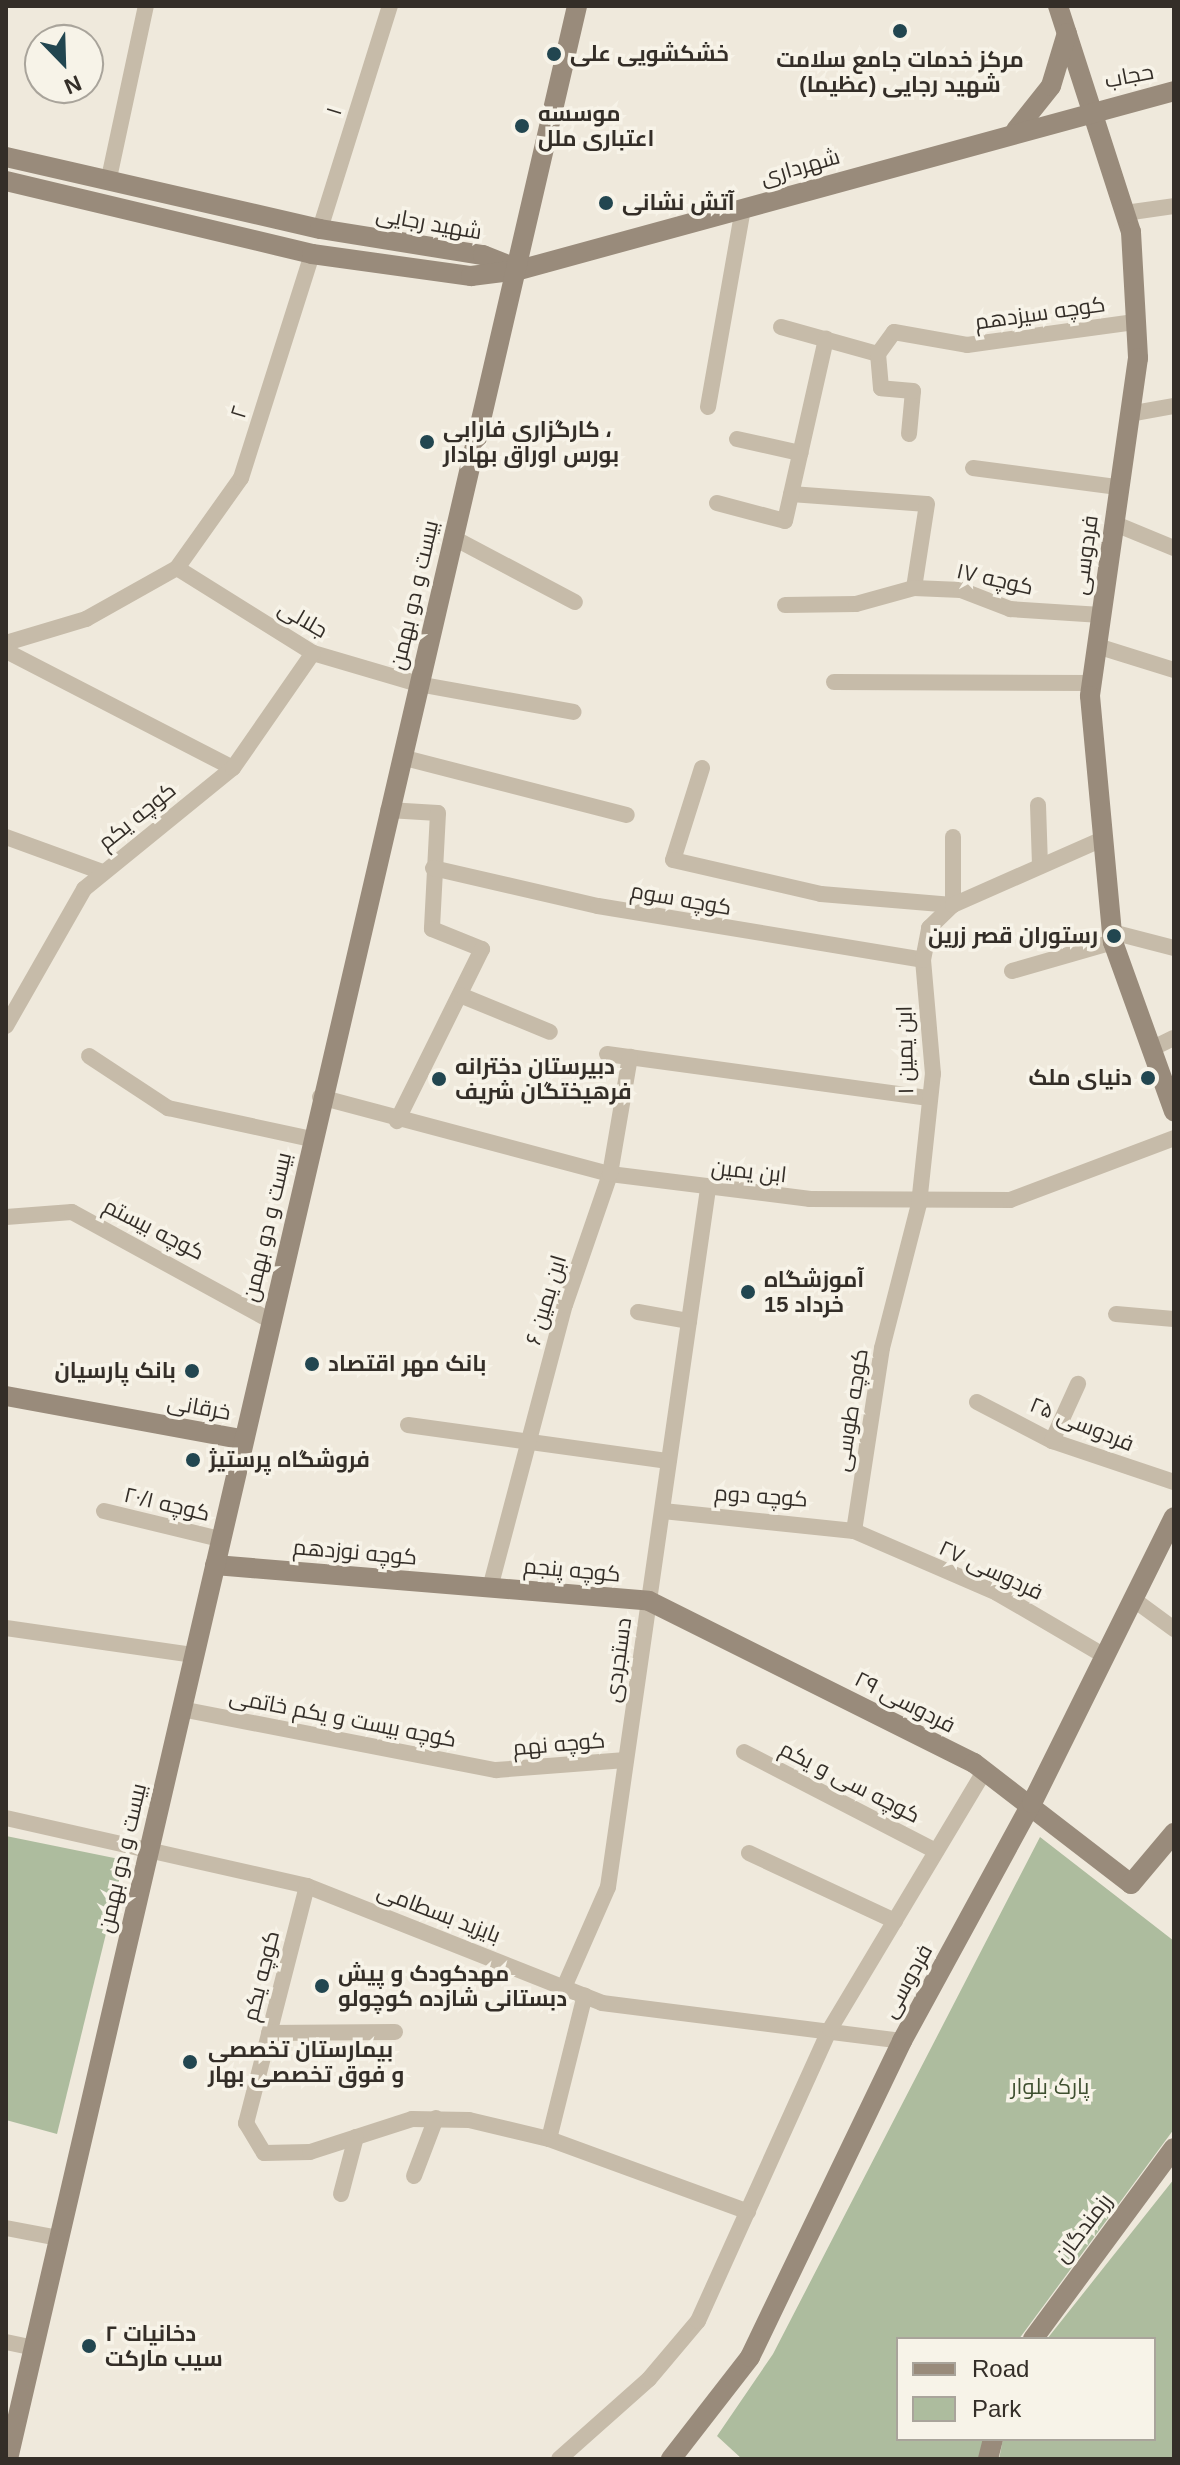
<!DOCTYPE html>
<meta charset="utf-8">
<style>
body{margin:0}
#map{position:relative;width:1180px;height:2465px;overflow:hidden;background:#efe9dc;font-family:Arial,Cairo,sans-serif}
div>[style]{position:absolute}
[style*='--x']{left:calc(var(--x)*1px);top:calc(var(--y)*1px);width:calc(var(--w)*1px);rotate:calc(var(--a)*1deg)}
.green>*{inset:0;background:#adbc9e}
.street>*{height:16px;margin:-8px;padding:0 8px;transform-origin:8px;border-radius:8px;background:#c6bba9}
.secondary>*{height:20px;margin:-10px;padding:0 10px;transform-origin:10px;border-radius:10px;background:#998b7b}
.dots>*{width:22px;height:22px;translate:-50% -50%;box-sizing:border-box;border:4px solid #f7f3e8;border-radius:50%}
span{translate:-50% -50%;white-space:nowrap;text-align:center;line-height:1.15;-webkit-text-stroke:7px #f7f3e8;paint-order:stroke}
.poi-label{font-size:22px;color:#342e28;font-weight:700}
.left{translate:0 -50%;text-align:left}
.right{translate:-100% -50%;text-align:right}
.street-label{font-size:22px;color:#342e28}
.park-label{font-size:22px;color:#3e4f2f}
.frame{position:absolute;inset:0;border:8px solid #342e28;pointer-events:none}
.legend{position:absolute;left:896px;top:2337px;width:260px;height:104px;box-sizing:border-box;background:#f7f3e8;border:2px solid #a9a49b;margin:0;padding:10px 14px;list-style:none;font-size:24px;color:#342e28}
.legend li{display:flex;align-items:center;gap:16px;height:40px}
.legend b{width:40px;border:2px solid #a9a49b}
.north{position:absolute;left:24px;top:24px;width:80px;height:80px;box-sizing:border-box;background:#f7f3e8;border:2px solid #a9a49b;border-radius:50%;rotate:157deg;font-size:22px;font-weight:700;line-height:32px;text-align:center;color:#342e28}
.north::after{content:'';display:block;margin:auto;width:28px;height:36px;background:#224650;clip-path:polygon(50% 0,100% 100%,50% 72%,0 100%)}
</style>
<div id="map">
<div class="green">
<div style="clip-path:polygon(6px 1836px,124px 1860px,57px 2134px,6px 2120px)"></div>
<div style="clip-path:polygon(1040px 1837px,1174px 1941px,1174px 2129px,1019px 2339px,898px 2339px,898px 2439px,985px 2439px,979px 2459px,742px 2459px,717px 2436px,773px 2354px)"></div>
<div style="clip-path:polygon(1174px 2179px,1174px 2459px,999px 2459px,1003px 2439px,1154px 2439px,1154px 2339px,1047px 2339px)"></div>
</div>
<div class="street">
<div style="--x:109;--y:178;--w:176;--a:-77.9"></div>
<div style="--x:1125;--y:213;--w:49;--a:-8.1"></div>
<div style="--x:320;--y:229;--w:234;--a:-72.6"></div>
<div style="--x:781;--y:327;--w:101;--a:15.6"></div>
<div style="--x:708;--y:407;--w:201;--a:-80"></div>
<div style="--x:1129;--y:414;--w:46;--a:-10.1"></div>
<div style="--x:909;--y:434;--w:43;--a:-84.7"></div>
<div style="--x:913;--y:391;--w:32;--a:-175"></div>
<div style="--x:881;--y:388;--w:34;--a:-95"></div>
<div style="--x:878;--y:354;--w:27;--a:-54"></div>
<div style="--x:894;--y:332;--w:74;--a:10.1"></div>
<div style="--x:967;--y:345;--w:171;--a:-7.8"></div>
<div style="--x:737;--y:439;--w:65;--a:12.5"></div>
<div style="--x:973;--y:468;--w:146;--a:7.5"></div>
<div style="--x:791;--y:494;--w:136;--a:4.2"></div>
<div style="--x:927;--y:504;--w:85;--a:98.8"></div>
<div style="--x:717;--y:503;--w:70;--a:14.8"></div>
<div style="--x:785;--y:521;--w:187;--a:-77.3"></div>
<div style="--x:1113;--y:523;--w:66;--a:22.3"></div>
<div style="--x:452;--y:537;--w:139;--a:27.9"></div>
<div style="--x:177;--y:568;--w:160;--a:32"></div>
<div style="--x:313;--y:653;--w:109;--a:16.4"></div>
<div style="--x:418;--y:684;--w:158;--a:10.2"></div>
<div style="--x:785;--y:605;--w:71;--a:-0.8"></div>
<div style="--x:856;--y:604;--w:60;--a:-15.4"></div>
<div style="--x:914;--y:588;--w:47;--a:2.4"></div>
<div style="--x:961;--y:590;--w:53;--a:21.2"></div>
<div style="--x:1010;--y:609;--w:91;--a:3.8"></div>
<div style="--x:6;--y:643;--w:84;--a:-16.7"></div>
<div style="--x:86;--y:619;--w:104;--a:-29.3"></div>
<div style="--x:177;--y:568;--w:110;--a:-54.6"></div>
<div style="--x:241;--y:478;--w:235;--a:-72.4"></div>
<div style="--x:1097;--y:646;--w:81;--a:17.3"></div>
<div style="--x:6;--y:651;--w:255;--a:27.3"></div>
<div style="--x:834;--y:682;--w:258;--a:0.2"></div>
<div style="--x:401;--y:757;--w:233;--a:14.4"></div>
<div style="--x:702;--y:768;--w:96;--a:107.5"></div>
<div style="--x:673;--y:860;--w:152;--a:12.9"></div>
<div style="--x:821;--y:894;--w:132;--a:4.8"></div>
<div style="--x:1038;--y:805;--w:61;--a:88.1"></div>
<div style="--x:388;--y:810;--w:50;--a:3.4"></div>
<div style="--x:438;--y:813;--w:116;--a:93"></div>
<div style="--x:432;--y:929;--w:54;--a:21.8"></div>
<div style="--x:482;--y:949;--w:192;--a:116.3"></div>
<div style="--x:6;--y:837;--w:102;--a:20"></div>
<div style="--x:433;--y:868;--w:169;--a:13"></div>
<div style="--x:598;--y:906;--w:329;--a:9.4"></div>
<div style="--x:953;--y:905;--w:68;--a:-90"></div>
<div style="--x:1112;--y:932;--w:64;--a:14.5"></div>
<div style="--x:1012;--y:971;--w:105;--a:-16"></div>
<div style="--x:460;--y:995;--w:97;--a:22.3"></div>
<div style="--x:6;--y:1026;--w:158;--a:-60.3"></div>
<div style="--x:84;--y:889;--w:192;--a:-39.1"></div>
<div style="--x:233;--y:768;--w:140;--a:-55.2"></div>
<div style="--x:1151;--y:1049;--w:25;--a:-26"></div>
<div style="--x:607;--y:1054;--w:325;--a:7.8"></div>
<div style="--x:89;--y:1056;--w:95;--a:33.4"></div>
<div style="--x:168;--y:1108;--w:146;--a:12.2"></div>
<div style="--x:320;--y:1097;--w:300;--a:14.9"></div>
<div style="--x:610;--y:1174;--w:202;--a:7.1"></div>
<div style="--x:810;--y:1199;--w:200;--a:0.3"></div>
<div style="--x:1010;--y:1200;--w:175;--a:-20.7"></div>
<div style="--x:6;--y:1217;--w:66;--a:-4.3"></div>
<div style="--x:72;--y:1212;--w:227;--a:28.7"></div>
<div style="--x:638;--y:1312;--w:52;--a:10"></div>
<div style="--x:1116;--y:1314;--w:58;--a:4.9"></div>
<div style="--x:977;--y:1402;--w:85;--a:27.5"></div>
<div style="--x:1052;--y:1441;--w:129;--a:18.6"></div>
<div style="--x:408;--y:1425;--w:263;--a:7.9"></div>
<div style="--x:1052;--y:1441;--w:63;--a:-65.5"></div>
<div style="--x:104;--y:1511;--w:119;--a:13.6"></div>
<div style="--x:663;--y:1511;--w:192;--a:6"></div>
<div style="--x:854;--y:1531;--w:156;--a:23.4"></div>
<div style="--x:997;--y:1593;--w:125;--a:30.3"></div>
<div style="--x:854;--y:1531;--w:185;--a:-81.3"></div>
<div style="--x:882;--y:1348;--w:149;--a:-75.6"></div>
<div style="--x:919;--y:1204;--w:131;--a:-83.9"></div>
<div style="--x:933;--y:1074;--w:114;--a:-95"></div>
<div style="--x:923;--y:960;--w:33;--a:-79"></div>
<div style="--x:929;--y:928;--w:33;--a:-44"></div>
<div style="--x:953;--y:905;--w:158;--a:-23.8"></div>
<div style="--x:490;--y:1588;--w:293;--a:-75.2"></div>
<div style="--x:565;--y:1305;--w:139;--a:-71"></div>
<div style="--x:610;--y:1174;--w:119;--a:-80.3"></div>
<div style="--x:1133;--y:1599;--w:51;--a:36.2"></div>
<div style="--x:6;--y:1628;--w:190;--a:8.2"></div>
<div style="--x:181;--y:1709;--w:321;--a:11"></div>
<div style="--x:496;--y:1770;--w:130;--a:-4.4"></div>
<div style="--x:744;--y:1752;--w:216;--a:27.3"></div>
<div style="--x:6;--y:1818;--w:309;--a:12.7"></div>
<div style="--x:307;--y:1886;--w:317;--a:21.6"></div>
<div style="--x:602;--y:2003;--w:302;--a:7.2"></div>
<div style="--x:749;--y:1853;--w:161;--a:25"></div>
<div style="--x:307;--y:1886;--w:245;--a:104.4"></div>
<div style="--x:246;--y:2123;--w:35;--a:59"></div>
<div style="--x:264;--y:2153;--w:46;--a:-1.2"></div>
<div style="--x:310;--y:2152;--w:107;--a:-17.9"></div>
<div style="--x:412;--y:2119;--w:57;--a:1"></div>
<div style="--x:469;--y:2120;--w:82;--a:13.4"></div>
<div style="--x:549;--y:2139;--w:212;--a:20.1"></div>
<div style="--x:565;--y:1985;--w:107;--a:-66.3"></div>
<div style="--x:608;--y:1887;--w:705;--a:-81.85"></div>
<div style="--x:269;--y:2033;--w:126;--a:-0.5"></div>
<div style="--x:549;--y:2139;--w:148;--a:-76"></div>
<div style="--x:414;--y:2176;--w:62;--a:-69.2"></div>
<div style="--x:341;--y:2194;--w:59;--a:-75.3"></div>
<div style="--x:6;--y:2228;--w:54;--a:10.7"></div>
<div style="--x:6;--y:2342;--w:29;--a:12"></div>
<div style="--x:559;--y:2459;--w:120;--a:-41.6"></div>
<div style="--x:649;--y:2379;--w:76;--a:-49.8"></div>
<div style="--x:698;--y:2321;--w:320;--a:-65.7"></div>
<div style="--x:830;--y:2029;--w:302;--a:-59.1"></div>
</div>
<div class="secondary">
<div style="--x:1058;--y:6;--w:237;--a:72.1"></div>
<div style="--x:1131;--y:232;--w:126;--a:86.8"></div>
<div style="--x:1138;--y:358;--w:341;--a:98.1"></div>
<div style="--x:1090;--y:696;--w:247;--a:84.7"></div>
<div style="--x:1113;--y:942;--w:180;--a:70.2"></div>
<div style="--x:1016;--y:130;--w:56;--a:-51.5"></div>
<div style="--x:1051;--y:86;--w:55;--a:-73.2"></div>
<div style="--x:6;--y:157;--w:322;--a:12.9"></div>
<div style="--x:320;--y:229;--w:165;--a:9.1"></div>
<div style="--x:483;--y:255;--w:35;--a:22"></div>
<div style="--x:6;--y:181;--w:315;--a:13.4"></div>
<div style="--x:312;--y:254;--w:161;--a:7.9"></div>
<div style="--x:471;--y:276;--w:48;--a:-7.1"></div>
<div style="--x:519;--y:270;--w:679;--a:-15.28"></div>
<div style="--x:6;--y:1396;--w:239;--a:10.4"></div>
<div style="--x:215;--y:1565;--w:435;--a:4.7"></div>
<div style="--x:649;--y:1601;--w:363;--a:26.5"></div>
<div style="--x:974;--y:1763;--w:198;--a:37.6"></div>
<div style="--x:1131;--y:1884;--w:67;--a:-49.9"></div>
<div style="--x:1033;--y:2339;--w:237;--a:-53.6"></div>
<div style="--x:8;--y:2459;--w:2518;--a:-76.94"></div>
<div style="--x:671;--y:2459;--w:129;--a:-52.2"></div>
<div style="--x:750;--y:2357;--w:351;--a:-64.3"></div>
<div style="--x:902;--y:2041;--w:271;--a:-61.4"></div>
<div style="--x:1032;--y:1803;--w:319;--a:-63.6"></div>
<div style="--x:988;--y:2459;--w:21;--a:-76"></div>
</div>
<div class="dots">
<div style="left:900px;top:31px;background:#224650"></div>
<div style="left:554px;top:54px;background:#224650"></div>
<div style="left:522px;top:126px;background:#224650"></div>
<div style="left:606px;top:203px;background:#224650"></div>
<div style="left:427px;top:442px;background:#224650"></div>
<div style="left:1114px;top:936px;background:#224650"></div>
<div style="left:1148px;top:1078px;background:#224650"></div>
<div style="left:439px;top:1079px;background:#224650"></div>
<div style="left:748px;top:1292px;background:#224650"></div>
<div style="left:312px;top:1364px;background:#224650"></div>
<div style="left:192px;top:1371px;background:#224650"></div>
<div style="left:193px;top:1460px;background:#224650"></div>
<div style="left:322px;top:1986px;background:#224650"></div>
<div style="left:190px;top:2062px;background:#224650"></div>
<div style="left:89px;top:2346px;background:#224650"></div>
</div>
<div class="poi-label">
<span class="left" style="left:570px;top:54px">خشکشویی علی</span>
<span style="left:900px;top:72px">مرکز خدمات جامع سلامت<br>شهید رجایی (عظیما)</span>
<span class="left" style="left:538px;top:126px">موسسه<br>اعتباری ملل</span>
<span class="left" style="left:622px;top:203px">آتش نشانی</span>
<span class="left" style="left:443px;top:442px">کارگزاری فارابی ،<br>بورس اوراق بهادار</span>
<span class="right" style="left:1098px;top:936px">رستوران قصر زرین</span>
<span class="left" style="left:455px;top:1079px">دبیرستان دخترانه<br>فرهیختگان شریف</span>
<span class="right" style="left:1132px;top:1078px">دنیای ملک</span>
<span class="left" style="left:764px;top:1292px">آموزشگاه<br>15 خرداد</span>
<span class="left" style="left:328px;top:1364px">بانک مهر اقتصاد</span>
<span class="right" style="left:176px;top:1371px">بانک پارسیان</span>
<span class="left" style="left:209px;top:1460px">فروشگاه پرستيژ</span>
<span class="left" style="left:338px;top:1986px">مهدکودک و پیش<br>دبستانی شازده کوچولو</span>
<span class="left" style="left:208px;top:2062px">بیمارستان تخصصی<br>و فوق تخصصی بهار</span>
<span class="left" style="left:105px;top:2346px">دخانیات ۲<br>سیب مارکت</span>
</div>
<div class="street-label">
<span style="left:1129px;top:76px;rotate:-11deg">حجاب</span>
<span style="left:334px;top:111px;rotate:-73deg">۱</span>
<span style="left:800px;top:167px;rotate:-16deg">شهرداری</span>
<span style="left:429px;top:223px;rotate:10deg">شهید رجایی</span>
<span style="left:1040px;top:313px;rotate:-8deg">کوچه سیزدهم</span>
<span style="left:239px;top:412px;rotate:-73deg">۲</span>
<span style="left:1085px;top:555px;rotate:-82deg">فردوسی</span>
<span style="left:995px;top:579px;rotate:13deg">۱۷ کوچه</span>
<span style="left:414px;top:595px;rotate:-77deg">بیست و دو بهمن</span>
<span style="left:303px;top:619px;rotate:30deg">جلالی</span>
<span style="left:137px;top:816px;rotate:-39deg">کوچه یکم</span>
<span style="left:681px;top:899px;rotate:10deg">کوچه سوم</span>
<span style="left:905px;top:1050px;rotate:-91deg">ابن یمین ۱</span>
<span style="left:749px;top:1171px;rotate:6deg">ابن یمین</span>
<span style="left:267px;top:1227px;rotate:-77deg">بیست و دو بهمن</span>
<span style="left:154px;top:1229px;rotate:27deg">کوچه بیستم</span>
<span style="left:546px;top:1300px;rotate:-73deg">ابن یمین ۶</span>
<span style="left:199px;top:1407px;rotate:10deg">خرقانی</span>
<span style="left:851px;top:1410px;rotate:-81deg">کوچه طوسی</span>
<span style="left:1082px;top:1424px;rotate:22deg">فردوسی ۲۵</span>
<span style="left:761px;top:1496px;rotate:4deg">کوچه دوم</span>
<span style="left:167px;top:1504px;rotate:13deg">کوچه ۲۰/۱</span>
<span style="left:355px;top:1552px;rotate:5deg">کوچه نوزدهم</span>
<span style="left:572px;top:1570px;rotate:5deg">کوچه پنجم</span>
<span style="left:991px;top:1570px;rotate:25deg">فردوسی ۲۷</span>
<span style="left:618px;top:1660px;rotate:-82deg">دستجردی</span>
<span style="left:905px;top:1702px;rotate:27deg">فردوسی ۲۹</span>
<span style="left:343px;top:1718px;rotate:11deg">کوچه بیست و یکم خاتمی</span>
<span style="left:559px;top:1744px;rotate:-5deg">کوچه نهم</span>
<span style="left:850px;top:1782px;rotate:27deg">کوچه سی و یکم</span>
<span style="left:122px;top:1858px;rotate:-77deg">بیست و دو بهمن</span>
<span style="left:439px;top:1913px;rotate:21deg">بایزید بسطامی</span>
<span style="left:261px;top:1976px;rotate:-76deg">کوچه یکم</span>
<span style="left:907px;top:1981px;rotate:-61deg">فردوسی</span>
<span style="left:1083px;top:2228px;rotate:-53deg">رزمندگان</span>
</div>
<div class="park-label">
<span style="left:1050px;top:2087px">پارک بلوار</span>
</div>
<div class="frame"></div>
<ul class="legend">
<li><b style="height:10px;background:#998b7b"></b>Road</li>
<li><b style="height:22px;background:#adbc9e"></b>Park</li>
</ul>
<div class="north">N</div>
</div>
